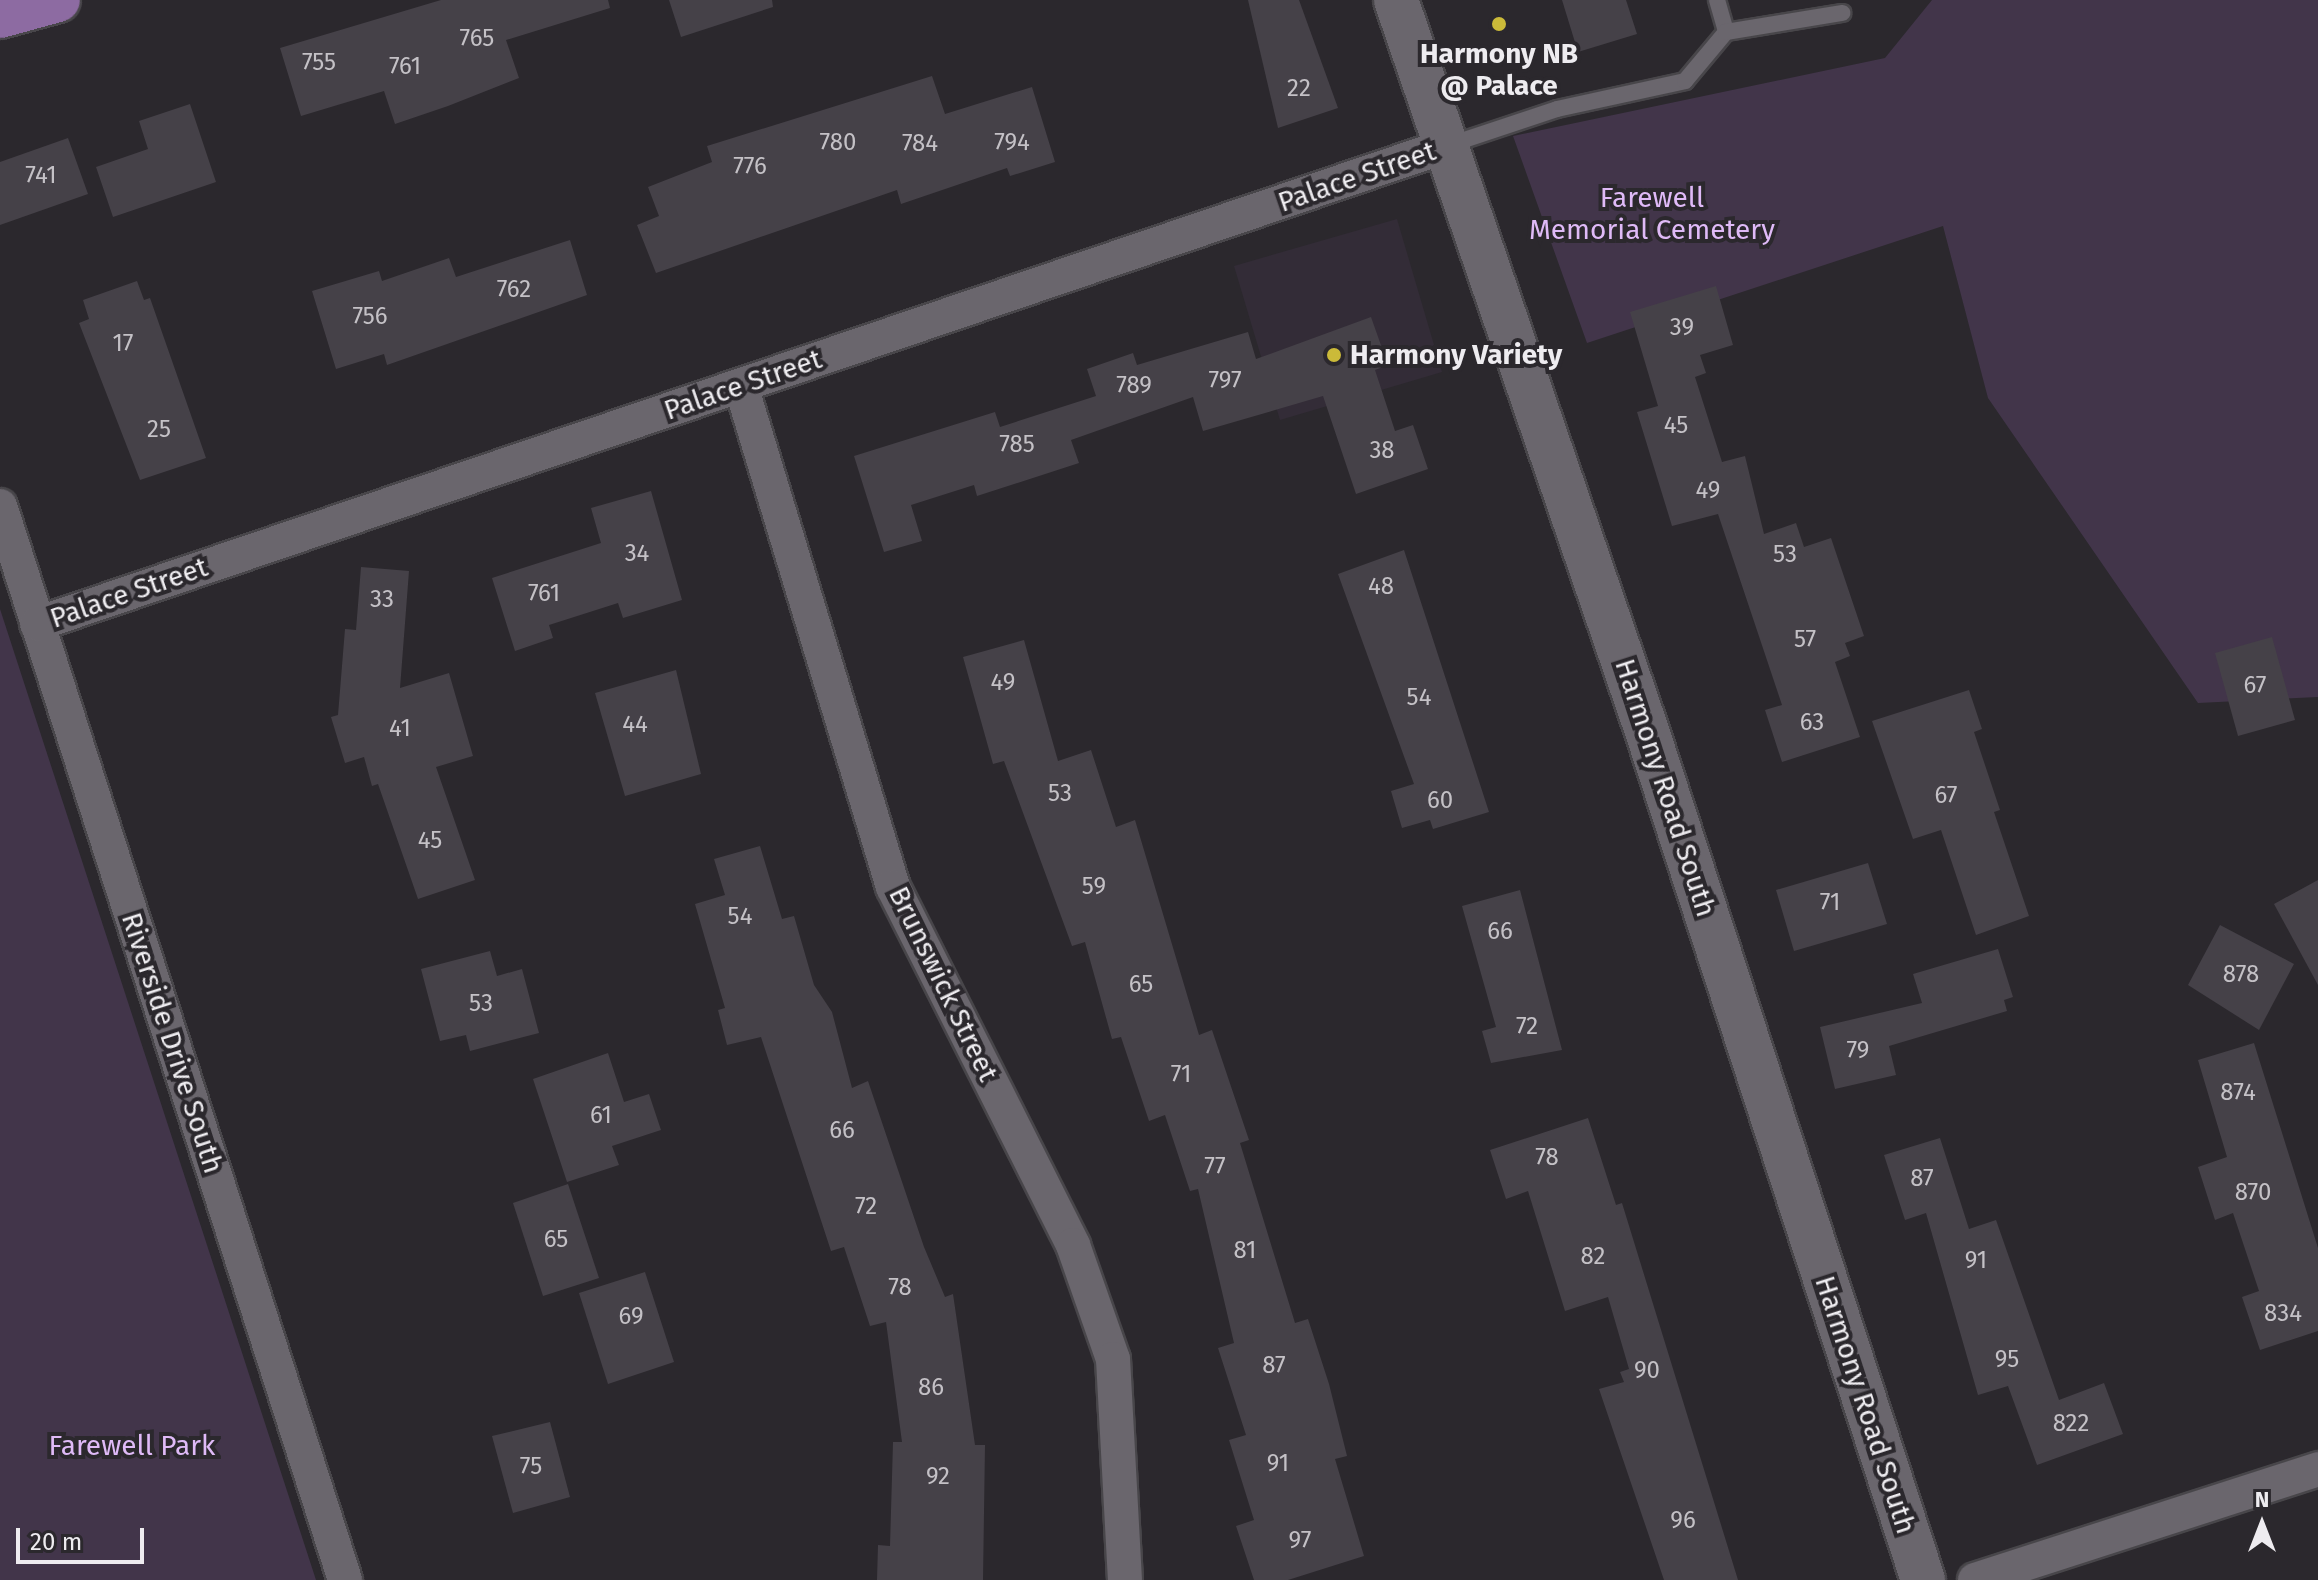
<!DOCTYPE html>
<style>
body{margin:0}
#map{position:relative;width:2318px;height:1580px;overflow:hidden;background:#2b282d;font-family:"Fira Sans",sans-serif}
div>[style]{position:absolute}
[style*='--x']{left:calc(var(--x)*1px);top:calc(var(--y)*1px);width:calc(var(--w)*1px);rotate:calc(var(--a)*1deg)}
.built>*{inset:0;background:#332c37}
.green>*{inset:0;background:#42354a}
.building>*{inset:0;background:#454148}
.roads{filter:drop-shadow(2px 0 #48464a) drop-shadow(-2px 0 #48464a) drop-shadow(0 2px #48464a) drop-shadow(0 -2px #48464a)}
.lane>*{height:16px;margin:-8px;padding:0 8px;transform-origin:8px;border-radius:8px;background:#6a666d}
.street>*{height:34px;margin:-17px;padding:0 17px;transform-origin:17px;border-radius:17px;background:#6a666d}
.secondary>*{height:44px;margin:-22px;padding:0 22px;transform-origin:22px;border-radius:22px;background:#6a666d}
.primary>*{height:44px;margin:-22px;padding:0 22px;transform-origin:22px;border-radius:22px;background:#8d6ba2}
.dots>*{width:22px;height:22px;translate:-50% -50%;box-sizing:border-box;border:4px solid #2b282d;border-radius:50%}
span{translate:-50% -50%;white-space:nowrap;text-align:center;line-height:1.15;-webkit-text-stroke:8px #2b282d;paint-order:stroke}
.number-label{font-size:24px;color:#c4c1c6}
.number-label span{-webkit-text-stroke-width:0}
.poi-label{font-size:28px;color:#eeecf0;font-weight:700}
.left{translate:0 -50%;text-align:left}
.street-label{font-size:28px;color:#eeecf0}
.park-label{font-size:28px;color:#dfbaf7}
.north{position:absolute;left:2222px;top:1484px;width:80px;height:80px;-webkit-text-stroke:6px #2b282d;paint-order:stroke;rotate:0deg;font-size:22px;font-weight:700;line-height:32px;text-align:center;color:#eeecf0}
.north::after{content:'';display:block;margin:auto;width:28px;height:36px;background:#eeecf0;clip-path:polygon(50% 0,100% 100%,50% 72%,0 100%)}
.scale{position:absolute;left:16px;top:1528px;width:128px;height:36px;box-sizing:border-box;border:4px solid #eeecf0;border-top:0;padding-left:10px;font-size:24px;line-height:28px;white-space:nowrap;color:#eeecf0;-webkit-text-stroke:6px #2b282d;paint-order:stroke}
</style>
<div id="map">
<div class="built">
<div style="clip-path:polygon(1397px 219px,1442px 372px,1280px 420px,1234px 266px)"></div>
</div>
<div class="green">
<div style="clip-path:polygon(1932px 0,2318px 0,2318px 697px,2198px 703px,1988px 398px,1943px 226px,1587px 343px,1513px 136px,1885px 58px)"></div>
<div style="clip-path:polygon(0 609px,316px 1580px,0 1580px)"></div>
</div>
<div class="building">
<div style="clip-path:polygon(441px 0,608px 0,610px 8px,506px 40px,519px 78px,448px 106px,395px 124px,384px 91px,301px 116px,280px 48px)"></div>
<div style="clip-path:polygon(669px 0,772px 0,773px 7px,681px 37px)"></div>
<div style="clip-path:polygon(1248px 0,1299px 0,1338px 108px,1278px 128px)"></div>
<div style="clip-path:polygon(1562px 0,1626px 0,1637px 34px,1578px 52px)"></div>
<div style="clip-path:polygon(932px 76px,945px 114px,1032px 87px,1055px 162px,1010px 176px,1007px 168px,901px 204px,897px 190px,656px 273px,637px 225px,659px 216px,648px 187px,712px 162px,707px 146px)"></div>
<div style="clip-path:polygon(190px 104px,216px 182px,113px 217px,96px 167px,148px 149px,139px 121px)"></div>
<div style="clip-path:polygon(68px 138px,88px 194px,0 225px,0 162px)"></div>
<div style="clip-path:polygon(570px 240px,587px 295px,387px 365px,384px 354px,336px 369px,312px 291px,379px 271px,382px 281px,449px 258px,456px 277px)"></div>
<div style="clip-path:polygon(137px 281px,144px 300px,150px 298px,206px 458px,140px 480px,79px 323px,89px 319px,83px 300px)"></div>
<div style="clip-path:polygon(1716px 286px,1733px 345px,1700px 355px,1706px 373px,1695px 377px,1722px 462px,1745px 456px,1764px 534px,1796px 523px,1804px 547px,1831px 538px,1864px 636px,1845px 643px,1850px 656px,1835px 662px,1860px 737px,1782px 762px,1765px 710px,1782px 705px,1718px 514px,1672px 526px,1637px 412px,1658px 406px,1630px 312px)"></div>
<div style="clip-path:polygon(1371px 317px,1388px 365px,1375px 370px,1395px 431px,1413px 425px,1428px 469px,1356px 494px,1323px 396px,1203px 431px,1193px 397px,1071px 440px,1079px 463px,977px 496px,974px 485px,911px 505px,922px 541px,884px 552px,854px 456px,995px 412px,1000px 427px,1096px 396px,1087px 369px,1133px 353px,1137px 365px,1248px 332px,1256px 359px)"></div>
<div style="clip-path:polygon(651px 491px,682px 600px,623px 618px,618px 603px,549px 625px,553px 638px,515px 651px,492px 578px,601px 543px,591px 508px)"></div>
<div style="clip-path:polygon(1404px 550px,1489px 812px,1433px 829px,1430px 820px,1402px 828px,1391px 791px,1414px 784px,1338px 574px)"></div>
<div style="clip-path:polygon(361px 567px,409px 571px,400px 688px,449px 673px,473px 756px,436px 767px,475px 880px,418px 899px,378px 784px,372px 786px,364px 757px,345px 763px,331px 717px,338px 715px,345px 629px,356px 630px)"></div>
<div style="clip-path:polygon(2272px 637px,2295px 720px,2238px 736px,2215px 653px)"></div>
<div style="clip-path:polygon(1024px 640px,1058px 761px,1091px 750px,1116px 827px,1135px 820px,1199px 1035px,1212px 1030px,1249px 1140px,1240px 1143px,1295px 1323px,1308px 1319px,1329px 1384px,1347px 1456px,1335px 1459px,1364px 1556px,1288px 1580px,1254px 1580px,1236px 1526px,1254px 1520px,1229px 1440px,1246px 1435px,1218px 1348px,1234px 1343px,1198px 1189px,1190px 1191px,1165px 1115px,1149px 1121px,1121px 1037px,1112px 1039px,1085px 942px,1072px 946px,1004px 761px,993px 764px,963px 657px)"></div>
<div style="clip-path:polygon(676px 670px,701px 774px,625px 796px,595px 693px)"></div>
<div style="clip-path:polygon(1969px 690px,1982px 729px,1974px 732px,2000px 810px,1994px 812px,2029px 916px,1976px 935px,1941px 830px,1913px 839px,1872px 721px)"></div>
<div style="clip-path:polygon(760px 846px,782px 919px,794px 916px,814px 985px,832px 1012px,852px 1088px,868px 1081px,924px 1247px,945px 1297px,953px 1294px,975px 1445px,985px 1445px,983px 1580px,877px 1580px,878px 1545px,890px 1546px,893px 1442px,902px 1442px,886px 1322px,870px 1326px,844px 1247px,831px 1251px,761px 1037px,727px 1045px,718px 1010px,725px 1008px,695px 904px,725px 895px,714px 859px)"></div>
<div style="clip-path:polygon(1868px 863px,1887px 924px,1794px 951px,1776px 890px)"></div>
<div style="clip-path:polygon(2318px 880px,2318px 985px,2274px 904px)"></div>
<div style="clip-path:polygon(1520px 890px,1562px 1050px,1491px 1063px,1482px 1031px,1496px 1027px,1462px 906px)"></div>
<div style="clip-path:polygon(2220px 925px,2294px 964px,2259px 1030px,2188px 985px)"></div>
<div style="clip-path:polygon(1998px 949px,2013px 997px,2004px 1000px,2007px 1011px,1889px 1046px,1896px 1075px,1835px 1089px,1820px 1027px,1922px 1003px,1913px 974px)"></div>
<div style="clip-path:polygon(490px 951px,497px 976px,522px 969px,539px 1033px,470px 1051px,466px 1035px,440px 1041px,421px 969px)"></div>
<div style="clip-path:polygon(2254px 1043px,2318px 1248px,2318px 1331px,2260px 1350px,2242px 1297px,2259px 1291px,2233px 1213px,2215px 1220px,2198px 1167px,2227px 1157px,2198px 1060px)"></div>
<div style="clip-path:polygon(608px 1053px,624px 1102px,649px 1094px,661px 1130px,612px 1146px,619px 1165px,567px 1182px,533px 1079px)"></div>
<div style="clip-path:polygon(1588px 1118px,1616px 1205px,1622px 1203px,1738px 1580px,1664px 1580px,1599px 1389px,1624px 1382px,1620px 1372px,1629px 1369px,1608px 1297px,1565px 1311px,1528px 1191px,1506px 1199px,1490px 1150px)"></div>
<div style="clip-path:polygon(1940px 1138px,1969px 1229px,1996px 1220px,2059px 1400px,2104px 1383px,2123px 1434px,2037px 1465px,2008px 1386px,1978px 1395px,1926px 1213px,1905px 1220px,1884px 1155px)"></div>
<div style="clip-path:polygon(568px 1184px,599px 1278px,543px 1296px,513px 1203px)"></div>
<div style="clip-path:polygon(645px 1272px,674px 1362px,608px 1384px,579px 1293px)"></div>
<div style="clip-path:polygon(550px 1422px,570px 1497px,513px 1513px,492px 1436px)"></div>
</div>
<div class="roads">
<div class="lane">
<div style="--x:1717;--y:0;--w:33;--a:74"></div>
<div style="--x:1449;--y:145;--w:114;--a:-18.4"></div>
<div style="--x:1557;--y:109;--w:131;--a:-12.3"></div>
<div style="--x:1685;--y:81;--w:64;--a:-50.1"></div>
<div style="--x:1726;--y:32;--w:118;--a:-9.3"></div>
</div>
<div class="street">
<div style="--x:741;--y:386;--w:524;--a:73.12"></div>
<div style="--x:893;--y:887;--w:401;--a:63.3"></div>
<div style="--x:1073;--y:1245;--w:121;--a:70.7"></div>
<div style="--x:1113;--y:1359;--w:221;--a:86.9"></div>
<div style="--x:0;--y:506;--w:1128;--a:72.19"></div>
<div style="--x:37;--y:624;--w:1491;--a:-18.74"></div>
<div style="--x:1975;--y:1580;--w:361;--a:-17.9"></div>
</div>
<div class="secondary">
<div style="--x:1396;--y:0;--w:773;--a:71.05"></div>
<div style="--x:1647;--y:731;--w:893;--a:71.99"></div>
</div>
<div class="primary">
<div style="--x:0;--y:16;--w:60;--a:-15.4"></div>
</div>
</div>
<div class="dots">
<div style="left:1499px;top:24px;background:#cbba39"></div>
<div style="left:1334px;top:355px;background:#cbba39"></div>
</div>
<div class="number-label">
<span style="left:477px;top:39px">765</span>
<span style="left:319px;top:63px">755</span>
<span style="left:405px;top:67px">761</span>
<span style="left:1299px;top:89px">22</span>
<span style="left:838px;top:143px">780</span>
<span style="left:1012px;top:143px">794</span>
<span style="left:920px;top:144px">784</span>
<span style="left:750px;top:167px">776</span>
<span style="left:41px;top:176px">741</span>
<span style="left:514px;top:290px">762</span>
<span style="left:370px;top:317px">756</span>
<span style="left:1682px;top:328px">39</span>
<span style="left:123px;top:344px">17</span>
<span style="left:1225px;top:381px">797</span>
<span style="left:1134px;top:386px">789</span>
<span style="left:1676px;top:426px">45</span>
<span style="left:159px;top:430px">25</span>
<span style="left:1017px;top:445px">785</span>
<span style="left:1382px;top:451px">38</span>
<span style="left:1708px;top:491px">49</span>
<span style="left:637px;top:554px">34</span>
<span style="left:1785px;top:555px">53</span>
<span style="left:1381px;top:587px">48</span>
<span style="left:544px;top:594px">761</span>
<span style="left:382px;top:600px">33</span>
<span style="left:1805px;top:640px">57</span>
<span style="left:1003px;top:683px">49</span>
<span style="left:2255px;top:686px">67</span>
<span style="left:1419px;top:698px">54</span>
<span style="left:1812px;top:723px">63</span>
<span style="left:635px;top:725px">44</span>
<span style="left:400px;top:729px">41</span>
<span style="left:1060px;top:794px">53</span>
<span style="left:1946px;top:796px">67</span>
<span style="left:1440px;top:801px">60</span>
<span style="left:430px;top:841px">45</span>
<span style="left:1094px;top:887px">59</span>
<span style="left:1830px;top:903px">71</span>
<span style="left:740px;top:917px">54</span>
<span style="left:1500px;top:932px">66</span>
<span style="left:2241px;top:975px">878</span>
<span style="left:1141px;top:985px">65</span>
<span style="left:481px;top:1004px">53</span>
<span style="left:1527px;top:1027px">72</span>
<span style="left:1858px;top:1051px">79</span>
<span style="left:1181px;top:1075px">71</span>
<span style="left:2238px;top:1093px">874</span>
<span style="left:601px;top:1116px">61</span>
<span style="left:842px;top:1131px">66</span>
<span style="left:1547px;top:1158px">78</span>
<span style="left:1215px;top:1167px">77</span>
<span style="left:1922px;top:1179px">87</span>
<span style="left:2253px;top:1193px">870</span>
<span style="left:866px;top:1207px">72</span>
<span style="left:556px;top:1240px">65</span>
<span style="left:1245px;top:1251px">81</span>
<span style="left:1593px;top:1257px">82</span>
<span style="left:1976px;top:1261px">91</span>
<span style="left:900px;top:1288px">78</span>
<span style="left:2283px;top:1314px">834</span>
<span style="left:631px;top:1317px">69</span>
<span style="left:2007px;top:1360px">95</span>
<span style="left:1274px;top:1366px">87</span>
<span style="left:1647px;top:1371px">90</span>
<span style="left:931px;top:1388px">86</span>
<span style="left:2071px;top:1424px">822</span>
<span style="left:1278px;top:1464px">91</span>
<span style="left:531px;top:1467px">75</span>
<span style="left:938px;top:1477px">92</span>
<span style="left:1683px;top:1521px">96</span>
<span style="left:1300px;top:1541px">97</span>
</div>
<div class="poi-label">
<span style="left:1499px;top:70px">Harmony NB<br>@ Palace</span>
<span class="left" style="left:1350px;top:355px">Harmony Variety</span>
</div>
<div class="street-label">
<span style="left:1357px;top:177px;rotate:-19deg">Palace Street</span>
<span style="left:743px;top:385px;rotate:-19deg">Palace Street</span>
<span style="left:129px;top:593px;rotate:-19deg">Palace Street</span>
<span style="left:1665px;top:788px;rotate:72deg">Harmony Road South</span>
<span style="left:943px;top:984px;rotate:64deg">Brunswick Street</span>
<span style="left:172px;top:1043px;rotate:72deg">Riverside Drive South</span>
<span style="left:1865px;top:1405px;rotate:72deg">Harmony Road South</span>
</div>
<div class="park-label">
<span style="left:1652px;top:214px">Farewell<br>Memorial Cemetery</span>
<span style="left:132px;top:1446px">Farewell Park</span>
</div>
<div class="north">N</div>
<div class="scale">20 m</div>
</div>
